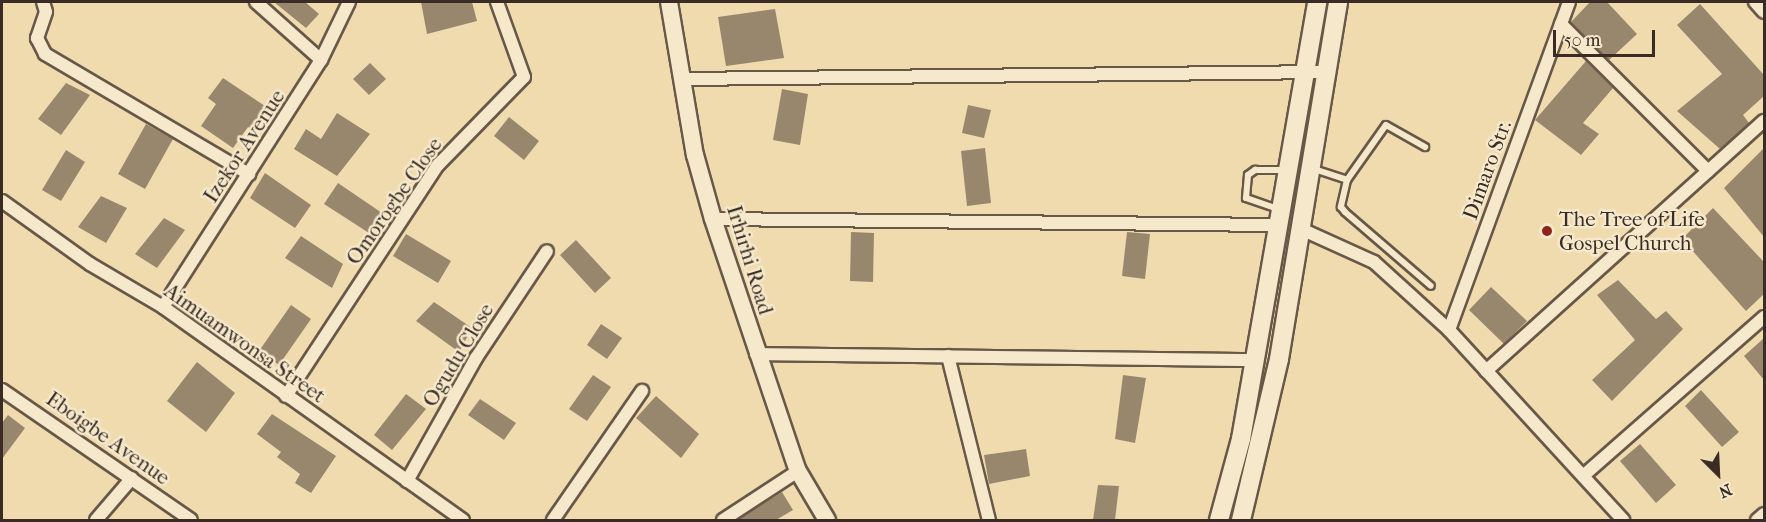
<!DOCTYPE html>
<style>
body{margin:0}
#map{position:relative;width:1766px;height:522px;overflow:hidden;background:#f0dbaf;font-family:"IM FELL French Canon",serif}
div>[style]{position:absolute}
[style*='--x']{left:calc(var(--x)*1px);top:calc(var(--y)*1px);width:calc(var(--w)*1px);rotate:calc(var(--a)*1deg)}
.building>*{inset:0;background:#99876d}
.roads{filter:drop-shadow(2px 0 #685848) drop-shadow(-2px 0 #685848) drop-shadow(0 2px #685848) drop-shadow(0 -2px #685848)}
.service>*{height:6px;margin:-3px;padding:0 3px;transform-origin:3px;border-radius:3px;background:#f5e8cb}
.minor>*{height:12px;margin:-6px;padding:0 6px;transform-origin:6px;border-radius:6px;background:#f5e8cb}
.tertiary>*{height:16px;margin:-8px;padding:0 8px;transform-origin:8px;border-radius:8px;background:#f5e8cb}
.secondary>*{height:18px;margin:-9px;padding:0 9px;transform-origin:9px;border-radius:9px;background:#f5e8cb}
.dots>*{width:16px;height:16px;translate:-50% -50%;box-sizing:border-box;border:3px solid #f5e8cb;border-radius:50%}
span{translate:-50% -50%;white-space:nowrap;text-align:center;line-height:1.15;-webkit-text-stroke:5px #f5e8cb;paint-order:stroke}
.street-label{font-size:21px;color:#3a2c25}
.poi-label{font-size:21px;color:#3a2c25}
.left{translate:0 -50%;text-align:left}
.frame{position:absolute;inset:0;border:3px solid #3a2c25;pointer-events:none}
.north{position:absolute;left:1688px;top:444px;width:60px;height:60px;-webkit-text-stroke:4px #f5e8cb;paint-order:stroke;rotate:156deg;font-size:16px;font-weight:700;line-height:24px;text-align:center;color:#3a2c25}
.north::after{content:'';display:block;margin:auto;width:21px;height:27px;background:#3a2c25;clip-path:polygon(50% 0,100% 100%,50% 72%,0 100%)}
.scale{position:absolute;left:1553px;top:30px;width:102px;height:27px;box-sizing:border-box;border:3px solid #3a2c25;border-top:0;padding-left:8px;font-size:18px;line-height:21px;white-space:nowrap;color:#3a2c25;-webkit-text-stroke:4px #f5e8cb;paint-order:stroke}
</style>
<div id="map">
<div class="building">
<div style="clip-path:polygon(274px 2px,305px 2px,319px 14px,306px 28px)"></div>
<div style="clip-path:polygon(421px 2px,472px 2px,477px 21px,427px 34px)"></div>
<div style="clip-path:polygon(1590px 2px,1607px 2px,1637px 34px,1609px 60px,1571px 22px)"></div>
<div style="clip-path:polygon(1700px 4px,1764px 75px,1764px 96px,1743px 115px,1749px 123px,1720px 149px,1677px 111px,1722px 74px,1677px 25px)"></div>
<div style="clip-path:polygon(775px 9px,784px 58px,726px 66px,718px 17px)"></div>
<div style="clip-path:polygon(1586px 61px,1613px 88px,1583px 123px,1599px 134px,1581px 155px,1535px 120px)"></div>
<div style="clip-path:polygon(370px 63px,386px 79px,369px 95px,353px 79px)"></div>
<div style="clip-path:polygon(223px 78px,271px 110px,255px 132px,248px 127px,233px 148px,201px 126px,216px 104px,208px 98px)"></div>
<div style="clip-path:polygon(66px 83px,90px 95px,61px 135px,38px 119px)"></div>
<div style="clip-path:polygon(782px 89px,808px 94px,800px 145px,773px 140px)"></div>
<div style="clip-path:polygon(968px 105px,991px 110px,984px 138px,962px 133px)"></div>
<div style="clip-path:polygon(337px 113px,370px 134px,337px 176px,294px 149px,306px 129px,321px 139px)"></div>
<div style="clip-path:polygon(509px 117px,539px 141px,524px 160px,494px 136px)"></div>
<div style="clip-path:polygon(146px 124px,173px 139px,145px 189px,118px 174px)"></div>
<div style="clip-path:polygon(985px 148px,991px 203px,967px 206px,961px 151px)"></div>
<div style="clip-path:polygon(1764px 148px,1764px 237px,1724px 188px)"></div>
<div style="clip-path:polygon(66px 150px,85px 162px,61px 201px,42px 190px)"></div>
<div style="clip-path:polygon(265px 173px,311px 205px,295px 228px,250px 198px)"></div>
<div style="clip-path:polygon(338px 183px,382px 213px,369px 233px,324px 204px)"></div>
<div style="clip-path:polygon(101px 196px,127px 208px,106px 243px,78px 227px)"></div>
<div style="clip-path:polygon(1713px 208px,1764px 262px,1764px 294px,1746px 311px,1682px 239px)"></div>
<div style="clip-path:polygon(164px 218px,185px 230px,157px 268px,135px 254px)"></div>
<div style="clip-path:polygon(851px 232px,874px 233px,873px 282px,850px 281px)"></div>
<div style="clip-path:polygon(1127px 232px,1150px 234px,1145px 279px,1122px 276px)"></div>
<div style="clip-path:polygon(406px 234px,451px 261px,438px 283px,393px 256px)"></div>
<div style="clip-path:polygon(301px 236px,343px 264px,332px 288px,285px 258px)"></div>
<div style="clip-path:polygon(576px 240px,611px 278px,595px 293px,560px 255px)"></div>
<div style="clip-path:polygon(1618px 280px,1656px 319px,1666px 311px,1683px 329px,1612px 401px,1592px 380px,1635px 340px,1597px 295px)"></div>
<div style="clip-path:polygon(1491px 287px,1527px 321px,1504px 344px,1469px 310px)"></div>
<div style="clip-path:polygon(434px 302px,472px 328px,459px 352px,416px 321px)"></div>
<div style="clip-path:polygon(291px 305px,311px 319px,279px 365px,259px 351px)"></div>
<div style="clip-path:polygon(601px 324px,622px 338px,607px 359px,587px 345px)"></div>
<div style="clip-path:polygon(1764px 338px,1764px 380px,1744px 356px)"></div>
<div style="clip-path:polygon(197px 362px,235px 393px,206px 432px,167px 401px)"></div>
<div style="clip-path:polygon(593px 375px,611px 387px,587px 421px,569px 409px)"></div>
<div style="clip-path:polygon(1123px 375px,1146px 378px,1135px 443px,1115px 439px)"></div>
<div style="clip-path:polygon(1701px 390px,1739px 432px,1722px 447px,1685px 406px)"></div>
<div style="clip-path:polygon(406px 394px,426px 409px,392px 450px,374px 435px)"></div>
<div style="clip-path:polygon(656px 396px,699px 434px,681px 458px,636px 418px)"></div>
<div style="clip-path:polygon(480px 399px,516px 423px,504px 440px,468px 415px)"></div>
<div style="clip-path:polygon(272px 414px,336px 456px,311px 493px,295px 483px,300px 474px,277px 457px,281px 452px,257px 434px)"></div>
<div style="clip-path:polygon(8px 415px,25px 428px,2px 459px,2px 423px)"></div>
<div style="clip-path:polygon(1640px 444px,1676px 485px,1656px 503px,1620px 461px)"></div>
<div style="clip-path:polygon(1026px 449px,1030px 476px,989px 484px,984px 455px)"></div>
<div style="clip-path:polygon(1098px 485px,1119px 486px,1115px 520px,1093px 520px)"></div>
<div style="clip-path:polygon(782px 492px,793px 510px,776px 520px,737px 520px)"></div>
</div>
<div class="roads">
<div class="service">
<div style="--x:1314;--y:169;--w:35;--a:18"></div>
<div style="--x:1347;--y:180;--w:28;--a:103"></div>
<div style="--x:1341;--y:207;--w:6;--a:51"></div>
<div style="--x:1345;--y:212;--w:113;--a:40.7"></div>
<div style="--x:1347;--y:180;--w:67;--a:-54.7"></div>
<div style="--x:1386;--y:125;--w:45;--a:29.4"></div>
<div style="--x:1278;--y:209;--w:34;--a:-161"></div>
<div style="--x:1246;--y:198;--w:23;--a:-85"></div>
<div style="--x:1248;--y:175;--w:9;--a:-36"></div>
<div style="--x:1255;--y:170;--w:31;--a:0"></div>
</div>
<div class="minor">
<div style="--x:43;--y:2;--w:10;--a:73"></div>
<div style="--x:46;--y:12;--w:28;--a:109"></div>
<div style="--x:37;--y:38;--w:18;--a:63"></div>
<div style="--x:45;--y:54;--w:237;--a:30.5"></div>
<div style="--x:256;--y:2;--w:87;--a:41.7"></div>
<div style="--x:1755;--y:2;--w:13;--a:48"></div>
<div style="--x:1561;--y:24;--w:208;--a:45"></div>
<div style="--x:681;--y:79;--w:645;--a:-0.62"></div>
<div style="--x:2;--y:201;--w:108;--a:35.6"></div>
<div style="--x:90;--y:264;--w:85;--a:30.5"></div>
<div style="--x:163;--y:307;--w:368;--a:35.4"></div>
<div style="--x:713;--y:219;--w:565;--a:0.61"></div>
<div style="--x:1301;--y:229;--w:80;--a:24.3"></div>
<div style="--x:1374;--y:262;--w:101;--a:42.2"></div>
<div style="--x:1449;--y:330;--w:258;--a:47.5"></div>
<div style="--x:163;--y:307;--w:293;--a:-57.4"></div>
<div style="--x:321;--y:60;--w:64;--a:-64.2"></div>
<div style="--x:1449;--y:330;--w:349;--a:-69.9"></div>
<div style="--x:756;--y:354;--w:499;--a:0.7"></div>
<div style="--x:948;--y:356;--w:169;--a:76"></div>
<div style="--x:1486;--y:371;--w:374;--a:-42"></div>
<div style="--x:2;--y:390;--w:229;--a:34.5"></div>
<div style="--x:286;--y:396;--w:277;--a:-56.7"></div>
<div style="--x:438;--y:165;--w:123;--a:-45.7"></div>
<div style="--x:524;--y:77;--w:80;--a:-109.8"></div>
<div style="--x:1583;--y:476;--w:241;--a:-41.3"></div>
<div style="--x:407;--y:481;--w:141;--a:-60.7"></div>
<div style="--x:476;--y:358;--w:128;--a:-56.4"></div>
<div style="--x:96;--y:520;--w:55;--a:-49.4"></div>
<div style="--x:553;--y:520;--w:157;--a:-55.4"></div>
<div style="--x:723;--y:520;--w:90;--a:-33.2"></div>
<div style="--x:1757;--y:520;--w:9;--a:-41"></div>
</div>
<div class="tertiary">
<div style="--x:669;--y:2;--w:155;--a:80.4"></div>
<div style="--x:695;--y:155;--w:66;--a:74.3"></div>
<div style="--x:713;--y:219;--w:266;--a:71.4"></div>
<div style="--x:798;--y:471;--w:57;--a:59.4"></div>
</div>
<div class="secondary">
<div style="--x:1219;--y:520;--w:84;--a:-74.8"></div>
<div style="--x:1241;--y:439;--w:444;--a:-80.1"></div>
<div style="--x:1241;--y:520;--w:165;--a:-76.7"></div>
<div style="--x:1279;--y:359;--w:362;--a:-80.6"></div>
</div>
</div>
<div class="dots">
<div style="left:1547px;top:231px;background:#8f2418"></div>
</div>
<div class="street-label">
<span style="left:244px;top:146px;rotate:-57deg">Izekor Avenue</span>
<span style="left:1487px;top:170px;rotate:-70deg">Dimaro Str.</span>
<span style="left:394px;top:201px;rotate:-55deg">Omorogbe Close</span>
<span style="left:750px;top:260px;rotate:73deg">Irhirhi Road</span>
<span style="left:245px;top:343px;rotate:35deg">Aimuamwonsa Street</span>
<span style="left:458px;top:355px;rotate:-59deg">Ogudu Close</span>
<span style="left:108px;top:438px;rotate:35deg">Eboigbe Avenue</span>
</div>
<div class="poi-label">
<span class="left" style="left:1559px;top:231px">The Tree of Life<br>Gospel Church</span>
</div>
<div class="frame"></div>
<div class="north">N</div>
<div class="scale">50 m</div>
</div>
